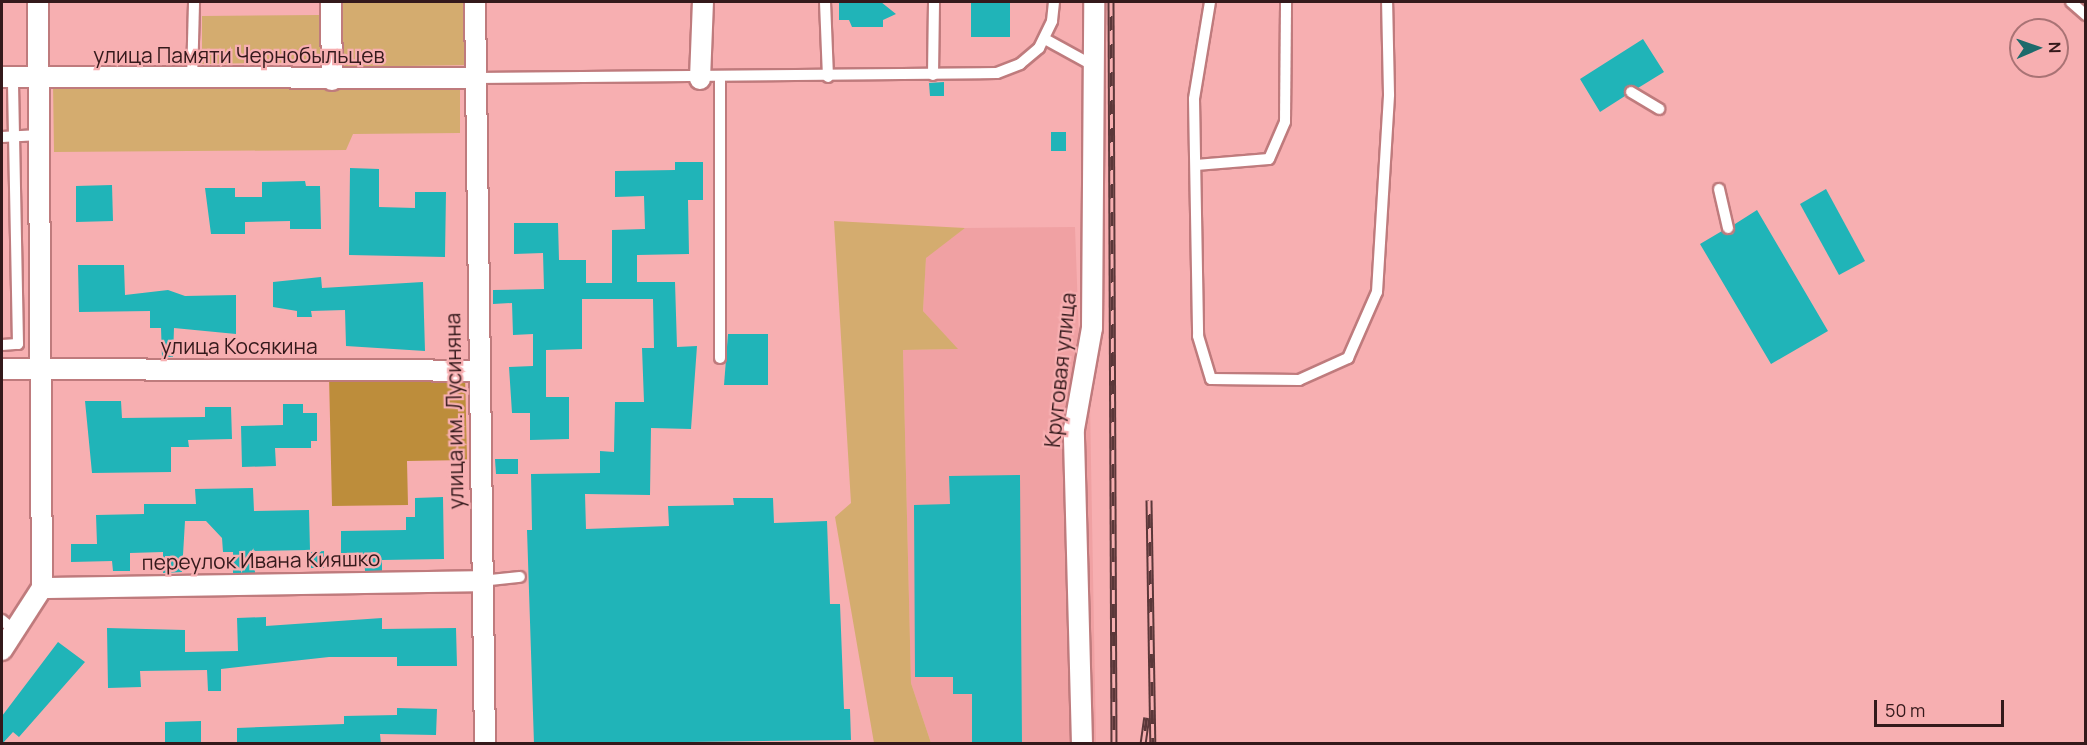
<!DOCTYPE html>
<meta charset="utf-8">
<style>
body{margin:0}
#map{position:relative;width:2087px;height:745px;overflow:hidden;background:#f7afb1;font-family:Manrope,sans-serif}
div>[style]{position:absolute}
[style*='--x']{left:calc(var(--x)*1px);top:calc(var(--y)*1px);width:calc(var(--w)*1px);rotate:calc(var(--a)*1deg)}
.built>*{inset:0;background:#f0a1a3}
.green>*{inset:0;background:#d4ac6f}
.forest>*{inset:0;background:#bd8d3b}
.building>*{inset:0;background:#20b4b8}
.roads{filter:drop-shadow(2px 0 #bf7b7d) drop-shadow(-2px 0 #bf7b7d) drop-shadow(0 2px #bf7b7d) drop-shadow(0 -2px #bf7b7d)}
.lane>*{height:10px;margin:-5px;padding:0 5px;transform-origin:5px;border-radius:5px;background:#fff}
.street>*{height:20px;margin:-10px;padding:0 10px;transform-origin:10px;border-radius:10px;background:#fff}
.rail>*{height:7px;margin-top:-3.5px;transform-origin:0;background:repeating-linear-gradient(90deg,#f7afb1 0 14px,#5b3739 0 28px);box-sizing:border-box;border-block:2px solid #5b3739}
span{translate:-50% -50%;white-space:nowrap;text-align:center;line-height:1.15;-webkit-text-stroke:4.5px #f7afb1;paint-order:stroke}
.street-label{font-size:21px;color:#34191b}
.frame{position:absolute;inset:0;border:3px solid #34191b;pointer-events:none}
.north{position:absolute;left:2009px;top:18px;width:60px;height:60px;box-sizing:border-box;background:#f7afb1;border:2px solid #a97375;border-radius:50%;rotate:88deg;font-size:16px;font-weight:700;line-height:24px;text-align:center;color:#34191b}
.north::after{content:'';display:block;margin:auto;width:21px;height:27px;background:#1d6a6c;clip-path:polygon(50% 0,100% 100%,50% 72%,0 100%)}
.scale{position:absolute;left:1874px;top:700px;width:130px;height:27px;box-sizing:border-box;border:3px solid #34191b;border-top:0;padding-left:8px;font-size:18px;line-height:21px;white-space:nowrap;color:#34191b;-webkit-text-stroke:4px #f7afb1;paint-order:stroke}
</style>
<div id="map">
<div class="built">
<div style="clip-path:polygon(1075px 227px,1079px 338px,1089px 348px,1096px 743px,931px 743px,911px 683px,903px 350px,957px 349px,923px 311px,926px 257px,965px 228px)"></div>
</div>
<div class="green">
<div style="clip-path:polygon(342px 2px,467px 2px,469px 65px,343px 67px)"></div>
<div style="clip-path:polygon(320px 15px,321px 62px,202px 64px,202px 16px)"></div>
<div style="clip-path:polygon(460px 80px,460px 133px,353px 134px,346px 150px,54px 152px,53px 84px)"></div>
<div style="clip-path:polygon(834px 221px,965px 228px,926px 258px,923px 311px,958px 349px,903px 350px,911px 683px,931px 743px,874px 743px,835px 517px,851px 503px)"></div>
</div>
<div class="forest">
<div style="clip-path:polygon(465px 373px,467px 460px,407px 461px,408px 505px,332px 506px,329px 376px)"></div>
</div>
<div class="building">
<div style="clip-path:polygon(839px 2px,881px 2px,896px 14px,883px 20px,883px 27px,852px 27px,849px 20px,839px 20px)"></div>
<div style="clip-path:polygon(971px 2px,1010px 2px,1010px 37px,971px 37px)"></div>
<div style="clip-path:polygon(1643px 39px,1664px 72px,1638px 88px,1627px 86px,1625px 96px,1600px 112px,1580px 79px)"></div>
<div style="clip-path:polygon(944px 82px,944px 96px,930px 96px,929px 83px)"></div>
<div style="clip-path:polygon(1051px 132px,1066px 132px,1066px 151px,1051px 151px)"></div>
<div style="clip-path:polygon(675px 162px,703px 162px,703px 200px,688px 200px,689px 254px,637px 255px,637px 282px,675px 282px,677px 347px,697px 346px,691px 429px,651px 428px,650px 495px,585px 494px,586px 529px,669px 526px,668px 506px,734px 505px,733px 498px,773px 498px,774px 523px,827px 521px,830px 604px,840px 604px,844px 709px,850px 709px,851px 740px,534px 744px,527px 530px,532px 530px,531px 474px,600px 473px,600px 451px,614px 452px,615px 402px,644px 402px,642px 348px,654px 348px,653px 299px,582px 299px,582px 349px,546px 350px,546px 397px,569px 397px,569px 439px,530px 440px,530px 413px,512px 413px,509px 367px,533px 366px,533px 334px,513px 335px,512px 303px,493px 304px,493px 290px,544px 289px,543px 253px,514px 254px,514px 223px,558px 223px,559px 260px,586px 260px,586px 283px,612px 283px,612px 230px,645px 229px,644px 196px,615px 197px,615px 171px,675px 170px)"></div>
<div style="clip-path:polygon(350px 168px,379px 169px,379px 207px,415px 208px,415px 192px,446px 192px,445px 257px,349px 255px)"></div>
<div style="clip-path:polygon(305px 181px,306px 186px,320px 186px,321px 229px,290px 229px,290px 221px,245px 222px,245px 234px,211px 234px,205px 188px,235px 188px,235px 197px,262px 197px,262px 182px)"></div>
<div style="clip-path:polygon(112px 185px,113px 221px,76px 222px,76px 186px)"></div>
<div style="clip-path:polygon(1826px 189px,1865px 261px,1839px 275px,1800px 204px)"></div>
<div style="clip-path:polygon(1757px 210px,1828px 331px,1771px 364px,1700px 244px,1722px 231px,1733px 234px,1735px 224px)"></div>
<div style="clip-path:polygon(78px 265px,124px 265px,125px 295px,168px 290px,185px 296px,236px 295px,236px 334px,174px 328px,173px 357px,162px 357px,161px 328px,150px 328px,150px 311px,79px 312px)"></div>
<div style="clip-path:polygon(321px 277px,322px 288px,423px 282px,425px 351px,346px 346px,345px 310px,311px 311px,312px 317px,297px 317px,297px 311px,273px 307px,273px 282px)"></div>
<div style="clip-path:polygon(728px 334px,768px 334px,768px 385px,724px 385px)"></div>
<div style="clip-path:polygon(85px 401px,121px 401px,122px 418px,205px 417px,205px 407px,231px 407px,232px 439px,188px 440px,189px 447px,171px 447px,171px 472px,92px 473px)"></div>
<div style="clip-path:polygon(283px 404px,303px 404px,303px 413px,317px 413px,317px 441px,311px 441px,311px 448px,275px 448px,276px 466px,242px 467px,241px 426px,283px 425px)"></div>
<div style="clip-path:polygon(495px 459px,518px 459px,518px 474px,496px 474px)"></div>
<div style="clip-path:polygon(1020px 475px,1022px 744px,972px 744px,972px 694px,953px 694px,953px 677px,915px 677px,914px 505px,950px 504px,949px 476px)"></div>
<div style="clip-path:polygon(253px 488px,254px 511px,309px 510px,310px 550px,254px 551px,255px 573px,233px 573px,233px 552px,223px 552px,222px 538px,206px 521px,185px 521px,182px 572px,163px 573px,163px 552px,130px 553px,130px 571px,113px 571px,112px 561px,71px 562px,71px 544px,97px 544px,96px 515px,144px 514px,144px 504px,196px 504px,195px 489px)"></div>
<div style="clip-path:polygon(443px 497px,444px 559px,382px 560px,382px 571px,365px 571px,364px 554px,341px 554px,341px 531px,406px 530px,406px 517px,415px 517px,415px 498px)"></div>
<div style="clip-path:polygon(324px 551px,324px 568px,311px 568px,311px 552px)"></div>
<div style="clip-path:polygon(266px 617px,266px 626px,382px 618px,382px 629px,456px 628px,457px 666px,397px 666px,397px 657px,329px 657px,221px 669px,221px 691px,208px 691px,207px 670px,140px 671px,141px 687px,108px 688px,107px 628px,185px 630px,185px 652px,238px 651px,237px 618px)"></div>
<div style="clip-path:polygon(58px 642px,85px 662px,19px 737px,13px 732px,2px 744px,2px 716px)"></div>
<div style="clip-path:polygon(397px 708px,437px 709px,436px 735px,380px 734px,381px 744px,237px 744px,237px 728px,344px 724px,344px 716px,397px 715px)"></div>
<div style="clip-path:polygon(201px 721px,201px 744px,165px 744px,165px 722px)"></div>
</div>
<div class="roads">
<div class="lane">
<div style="--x:825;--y:2;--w:75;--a:87.7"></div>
<div style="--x:1210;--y:2;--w:98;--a:99.4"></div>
<div style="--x:1194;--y:99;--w:237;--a:89"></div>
<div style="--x:1198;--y:336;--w:45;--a:73.2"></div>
<div style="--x:1211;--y:379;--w:88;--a:0.7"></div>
<div style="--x:1299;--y:380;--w:54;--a:-24.2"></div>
<div style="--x:1348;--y:358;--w:72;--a:-66.3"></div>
<div style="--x:1377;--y:292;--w:198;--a:-86.5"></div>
<div style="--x:1389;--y:94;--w:92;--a:-91.2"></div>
<div style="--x:2071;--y:2;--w:20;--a:41"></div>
<div style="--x:1045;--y:39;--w:56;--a:28.9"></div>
<div style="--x:933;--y:75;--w:73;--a:-89.2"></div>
<div style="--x:476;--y:78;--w:521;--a:-0.55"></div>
<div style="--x:997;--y:73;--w:25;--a:-21"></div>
<div style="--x:1020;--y:64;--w:25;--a:-40"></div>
<div style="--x:1039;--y:48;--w:30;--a:-64"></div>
<div style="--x:1052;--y:21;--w:19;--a:-84"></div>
<div style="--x:720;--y:79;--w:279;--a:90"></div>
<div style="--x:192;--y:80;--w:78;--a:-88.5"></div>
<div style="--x:1631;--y:92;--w:33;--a:31"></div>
<div style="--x:2;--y:137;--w:38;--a:-3"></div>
<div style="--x:1196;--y:165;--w:73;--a:-4.7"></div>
<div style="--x:1269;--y:159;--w:40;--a:-66.6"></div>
<div style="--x:1285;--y:122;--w:120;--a:-89.5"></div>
<div style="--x:1719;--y:189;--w:40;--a:77"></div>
<div style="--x:2;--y:345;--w:16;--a:-4"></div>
<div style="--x:18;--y:344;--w:267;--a:-91.1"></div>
<div style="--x:481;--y:581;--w:39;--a:-6"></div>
<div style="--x:2;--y:620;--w:16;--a:40"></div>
</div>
<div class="street">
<div style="--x:331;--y:2;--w:78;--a:89.3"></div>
<div style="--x:475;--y:2;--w:742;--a:89.23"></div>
<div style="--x:2;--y:77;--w:474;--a:0.1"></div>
<div style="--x:700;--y:79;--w:77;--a:-87.8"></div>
<div style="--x:2;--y:369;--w:475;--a:0.2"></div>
<div style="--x:42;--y:588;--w:439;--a:-0.9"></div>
<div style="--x:2;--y:650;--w:74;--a:-57.2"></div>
<div style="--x:42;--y:588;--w:586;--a:-90.39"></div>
<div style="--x:1082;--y:744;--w:315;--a:-91.5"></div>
<div style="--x:1074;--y:429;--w:103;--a:-79.9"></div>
<div style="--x:1092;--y:328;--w:326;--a:-89.6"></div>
</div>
</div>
<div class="rail">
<div style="--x:1111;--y:2;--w:742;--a:89.77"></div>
<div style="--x:1149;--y:500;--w:244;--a:89.1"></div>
<div style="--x:1143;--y:744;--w:27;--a:-82"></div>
</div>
<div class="street-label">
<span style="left:239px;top:55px">улица Памяти Чернобыльцев</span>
<span style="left:239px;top:346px">улица Косякина</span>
<span style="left:1060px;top:370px;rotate:-84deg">Круговая улица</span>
<span style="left:454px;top:411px;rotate:-91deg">улица им. Лусиняна</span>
<span style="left:261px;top:560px;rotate:-1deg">переулок Ивана Кияшко</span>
</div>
<div class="frame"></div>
<div class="north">N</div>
<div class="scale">50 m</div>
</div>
